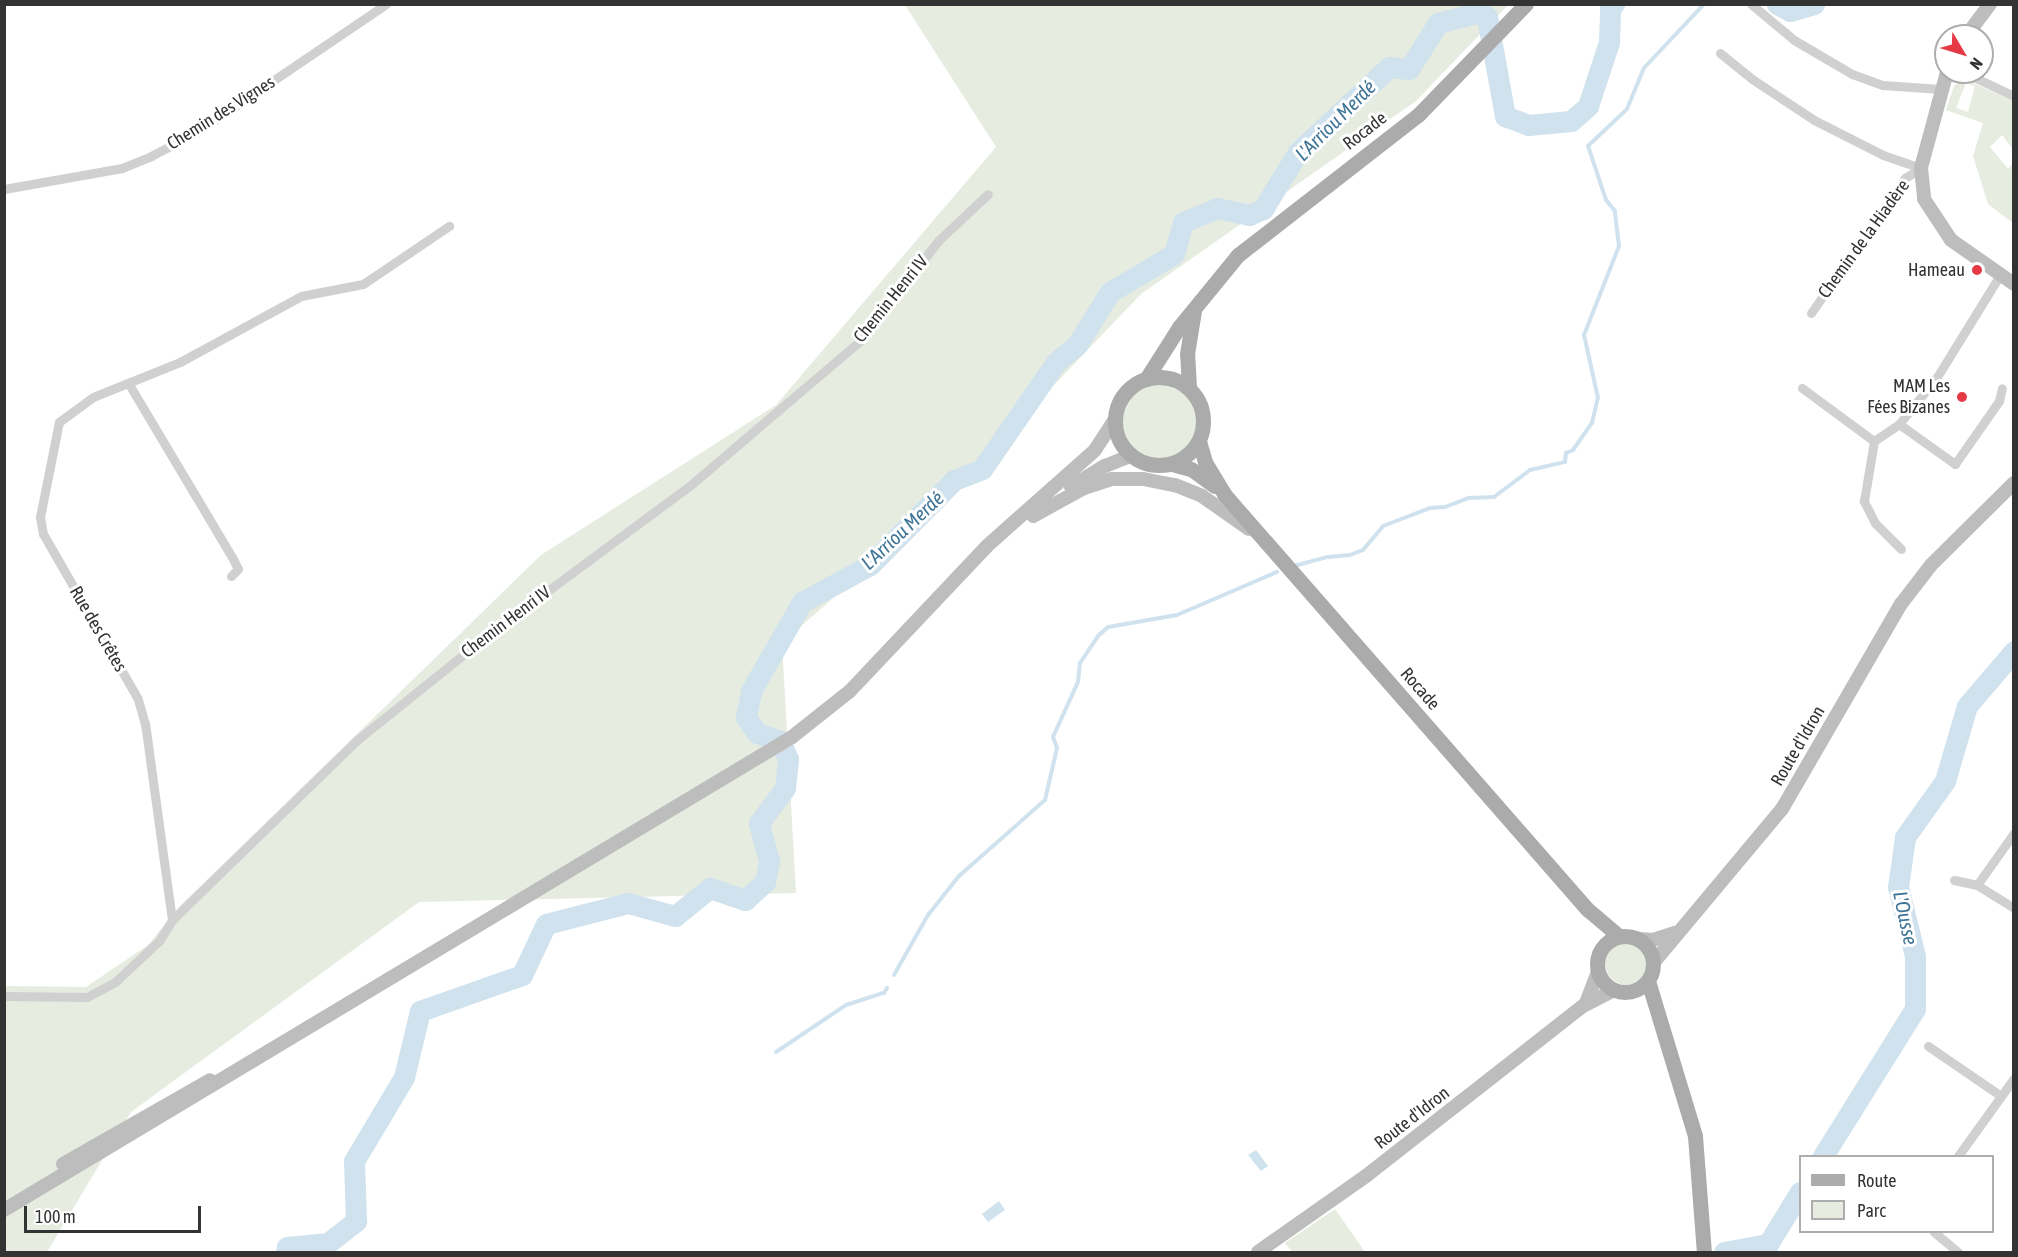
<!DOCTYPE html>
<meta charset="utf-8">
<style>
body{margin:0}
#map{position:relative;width:2018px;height:1257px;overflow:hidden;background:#fff;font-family:"Asap Condensed",sans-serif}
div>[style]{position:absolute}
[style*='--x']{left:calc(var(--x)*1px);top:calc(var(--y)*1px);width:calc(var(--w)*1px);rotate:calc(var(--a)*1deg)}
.green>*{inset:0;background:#e6ecdf}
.round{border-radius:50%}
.water>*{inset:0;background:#cfe2ee}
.stream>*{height:4px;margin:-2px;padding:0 2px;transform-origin:2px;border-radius:2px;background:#cfe2ee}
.river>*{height:21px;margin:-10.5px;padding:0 10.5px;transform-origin:10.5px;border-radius:10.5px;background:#cfe2ee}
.street>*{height:9px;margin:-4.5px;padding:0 4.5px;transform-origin:4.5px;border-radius:4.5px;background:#d0d0d0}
.secondary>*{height:14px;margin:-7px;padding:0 7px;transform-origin:7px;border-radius:7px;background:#bdbdbd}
.primary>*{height:15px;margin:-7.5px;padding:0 7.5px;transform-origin:7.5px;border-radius:7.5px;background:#ababab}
.primary>.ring{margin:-7.5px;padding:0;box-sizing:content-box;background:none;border:15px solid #ababab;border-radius:50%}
.dots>*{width:16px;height:16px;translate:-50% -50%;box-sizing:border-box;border:3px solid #fff;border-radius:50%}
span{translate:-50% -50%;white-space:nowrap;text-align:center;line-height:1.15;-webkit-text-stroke:6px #fff;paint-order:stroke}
.street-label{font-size:18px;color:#333}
.poi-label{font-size:18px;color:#333}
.right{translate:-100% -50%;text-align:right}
.water-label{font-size:20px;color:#3f7597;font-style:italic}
.frame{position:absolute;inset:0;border:6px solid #333;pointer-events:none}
.legend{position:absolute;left:1799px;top:1155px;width:195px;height:78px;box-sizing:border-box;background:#fff;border:2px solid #adadad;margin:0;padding:8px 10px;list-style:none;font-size:18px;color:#333}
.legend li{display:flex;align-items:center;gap:12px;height:30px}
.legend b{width:30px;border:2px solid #adadad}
.north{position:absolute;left:1934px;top:24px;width:60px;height:60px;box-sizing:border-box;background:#fff;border:2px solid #adadad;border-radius:50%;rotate:128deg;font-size:16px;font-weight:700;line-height:24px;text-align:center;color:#333}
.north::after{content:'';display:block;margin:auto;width:21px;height:27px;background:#e63946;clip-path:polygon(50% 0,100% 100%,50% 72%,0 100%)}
.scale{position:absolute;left:24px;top:1206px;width:177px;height:27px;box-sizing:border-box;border:3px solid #333;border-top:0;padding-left:8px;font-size:18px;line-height:21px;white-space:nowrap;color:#333;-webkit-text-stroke:4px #fff;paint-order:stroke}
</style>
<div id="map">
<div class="green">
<div style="clip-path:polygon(905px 5px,1508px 5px,1416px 101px,1141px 294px,941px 503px,782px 643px,796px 893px,419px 902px,131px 1112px,47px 1252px,5px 1252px,5px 986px,86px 987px,148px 945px,180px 906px,541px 555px,776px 405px,996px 147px)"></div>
<div style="clip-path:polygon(evenodd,1964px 79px,2013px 101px,2013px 149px,2002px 135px,1990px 147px,2008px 169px,2013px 163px,2013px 223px,1988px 204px,1973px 156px,1983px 123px,1946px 110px,1954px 86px,1964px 79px,1966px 83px,1975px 86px,1968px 112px,1956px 108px,1966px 83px)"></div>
<div class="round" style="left:1123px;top:384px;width:74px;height:74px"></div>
<div class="round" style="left:1605px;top:941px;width:44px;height:44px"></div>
<div style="clip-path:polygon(1335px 1209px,1365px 1252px,1292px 1252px,1285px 1243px)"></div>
</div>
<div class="water">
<div style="clip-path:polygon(1256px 1150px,1268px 1166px,1261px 1171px,1248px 1155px)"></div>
<div style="clip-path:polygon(999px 1201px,1005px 1210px,988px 1222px,982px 1214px)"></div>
</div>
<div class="stream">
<div style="--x:1294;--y:566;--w:35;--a:-15"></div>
<div style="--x:1328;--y:557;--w:22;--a:-5"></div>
<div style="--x:1350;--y:555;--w:14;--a:-21"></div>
<div style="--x:1363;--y:550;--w:31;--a:-50"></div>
<div style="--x:1383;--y:526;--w:50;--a:-21"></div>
<div style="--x:1430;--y:508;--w:15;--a:-4"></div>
<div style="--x:1445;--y:507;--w:25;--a:-21"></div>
<div style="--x:1468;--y:498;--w:26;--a:-2"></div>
<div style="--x:1494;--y:497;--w:45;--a:-36.9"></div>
<div style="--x:1530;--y:470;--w:36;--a:-13"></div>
<div style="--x:1565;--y:462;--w:9;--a:-84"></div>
<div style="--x:1566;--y:453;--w:8;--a:-23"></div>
<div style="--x:1573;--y:450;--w:33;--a:-55"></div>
<div style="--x:1592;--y:423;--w:26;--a:-77"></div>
<div style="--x:1598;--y:398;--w:65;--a:-102.5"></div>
<div style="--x:1584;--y:335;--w:96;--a:-68.5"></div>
<div style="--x:1619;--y:246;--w:35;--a:-97"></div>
<div style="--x:1615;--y:211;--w:14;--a:-129"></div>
<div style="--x:1606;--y:200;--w:57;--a:-108.4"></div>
<div style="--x:1588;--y:146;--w:54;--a:-43.5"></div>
<div style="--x:1627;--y:109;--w:44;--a:-67.5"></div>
<div style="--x:1644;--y:68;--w:88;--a:-46.8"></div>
<div style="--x:894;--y:975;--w:69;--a:-60.5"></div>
<div style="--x:928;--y:915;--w:50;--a:-51.5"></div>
<div style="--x:959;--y:876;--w:115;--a:-41.5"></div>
<div style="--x:1045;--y:800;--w:53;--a:-77"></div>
<div style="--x:1057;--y:748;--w:12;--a:-110"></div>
<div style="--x:1053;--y:737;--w:60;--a:-65.6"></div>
<div style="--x:1078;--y:682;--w:19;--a:-84"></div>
<div style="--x:1080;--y:663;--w:32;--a:-56"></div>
<div style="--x:1098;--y:636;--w:13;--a:-42"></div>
<div style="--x:1108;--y:627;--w:70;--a:-9.9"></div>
<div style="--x:1177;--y:615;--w:109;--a:-23.3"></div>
<div style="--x:776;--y:1052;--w:84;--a:-33.9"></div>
<div style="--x:846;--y:1005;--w:40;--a:-18"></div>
<div style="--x:884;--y:993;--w:6;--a:-59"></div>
</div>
<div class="river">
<div style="--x:1777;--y:4;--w:15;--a:28"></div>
<div style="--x:1790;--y:11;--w:25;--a:-16"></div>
<div style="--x:1823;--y:1156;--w:173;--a:-58"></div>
<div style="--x:1915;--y:1009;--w:53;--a:-90"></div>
<div style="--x:1915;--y:956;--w:71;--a:-103.8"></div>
<div style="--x:1898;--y:887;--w:50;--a:-82"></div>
<div style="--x:1905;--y:837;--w:69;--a:-54.5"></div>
<div style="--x:1945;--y:781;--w:78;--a:-73.7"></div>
<div style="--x:1967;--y:706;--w:72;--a:-49.5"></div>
<div style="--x:286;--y:1252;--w:5;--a:-79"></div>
<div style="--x:287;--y:1247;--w:41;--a:-5.6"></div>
<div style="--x:328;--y:1243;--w:36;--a:-38"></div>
<div style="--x:356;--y:1221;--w:60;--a:-91.9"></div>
<div style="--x:354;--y:1161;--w:98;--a:-59.2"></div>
<div style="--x:404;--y:1077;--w:68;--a:-76.4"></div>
<div style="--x:420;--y:1011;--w:108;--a:-19.4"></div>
<div style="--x:522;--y:975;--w:56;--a:-64.8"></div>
<div style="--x:546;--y:924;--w:85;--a:-14.4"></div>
<div style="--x:628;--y:903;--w:49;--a:15.5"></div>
<div style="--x:675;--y:916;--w:45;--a:-38.7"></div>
<div style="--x:710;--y:888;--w:37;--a:19"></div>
<div style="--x:745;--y:900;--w:27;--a:-42"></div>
<div style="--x:765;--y:882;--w:21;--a:-79"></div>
<div style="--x:769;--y:861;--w:39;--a:-105"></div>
<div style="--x:759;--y:823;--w:44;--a:-53.4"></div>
<div style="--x:785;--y:788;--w:29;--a:-84"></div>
<div style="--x:788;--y:759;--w:20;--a:-114"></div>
<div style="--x:780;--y:741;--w:24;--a:-161"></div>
<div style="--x:757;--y:733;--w:19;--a:-125"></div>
<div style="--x:746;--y:717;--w:26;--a:-79"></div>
<div style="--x:751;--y:691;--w:103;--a:-60.2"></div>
<div style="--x:802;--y:602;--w:77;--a:-28.6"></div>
<div style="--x:870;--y:565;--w:120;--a:-45.3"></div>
<div style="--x:954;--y:480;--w:30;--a:-21"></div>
<div style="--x:982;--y:469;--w:130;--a:-55.3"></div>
<div style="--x:1056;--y:362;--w:27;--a:-39"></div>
<div style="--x:1077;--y:345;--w:62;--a:-58.1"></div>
<div style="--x:1110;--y:292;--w:74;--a:-30.7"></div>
<div style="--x:1174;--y:254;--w:33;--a:-74"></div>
<div style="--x:1183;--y:222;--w:37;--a:-22"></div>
<div style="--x:1217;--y:208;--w:33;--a:12"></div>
<div style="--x:1249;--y:215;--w:15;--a:-23"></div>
<div style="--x:1263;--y:209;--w:67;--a:-58.4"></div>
<div style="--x:1298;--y:152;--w:125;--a:-43"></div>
<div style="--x:1389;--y:67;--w:20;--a:6"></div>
<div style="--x:1409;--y:69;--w:54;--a:-57.8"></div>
<div style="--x:1438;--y:23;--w:43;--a:-14.7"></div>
<div style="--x:1480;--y:12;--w:9;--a:36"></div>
<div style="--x:1487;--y:17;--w:101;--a:79.7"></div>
<div style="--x:1505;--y:116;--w:25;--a:21"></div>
<div style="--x:1528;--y:125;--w:43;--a:-5.3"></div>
<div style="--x:1571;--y:121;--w:23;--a:-41"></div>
<div style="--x:1588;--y:106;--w:67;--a:-71.8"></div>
<div style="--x:1609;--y:42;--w:34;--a:-88"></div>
<div style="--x:1610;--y:8;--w:6;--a:-45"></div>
<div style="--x:1724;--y:1252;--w:45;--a:-10.3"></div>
<div style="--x:1768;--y:1244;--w:61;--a:-58.4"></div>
</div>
<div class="street">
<div style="--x:1751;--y:4;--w:56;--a:39.9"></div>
<div style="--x:1794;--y:40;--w:67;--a:30.4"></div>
<div style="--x:1852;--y:74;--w:33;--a:20"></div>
<div style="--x:1883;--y:85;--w:57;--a:4"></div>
<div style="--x:1720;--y:53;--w:41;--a:39.1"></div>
<div style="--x:1752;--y:79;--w:74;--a:33.5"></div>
<div style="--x:1814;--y:120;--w:77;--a:26.9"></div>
<div style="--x:1883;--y:155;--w:40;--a:18.9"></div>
<div style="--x:1963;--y:72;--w:56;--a:25.2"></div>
<div style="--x:4;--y:189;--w:120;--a:-10.1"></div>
<div style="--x:122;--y:168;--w:31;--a:-22"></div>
<div style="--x:151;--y:156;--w:52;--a:-27.6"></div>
<div style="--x:197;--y:132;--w:228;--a:-34.1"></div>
<div style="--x:1811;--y:313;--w:165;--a:-55.2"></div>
<div style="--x:1905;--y:178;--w:19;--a:-32"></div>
<div style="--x:130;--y:386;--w:199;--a:59.2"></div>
<div style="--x:232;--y:557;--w:13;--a:63"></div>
<div style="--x:238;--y:569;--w:10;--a:135"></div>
<div style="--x:1802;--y:388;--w:89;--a:36.4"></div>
<div style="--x:1899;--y:424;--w:69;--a:35.5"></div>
<div style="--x:1955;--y:464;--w:77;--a:-55.1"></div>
<div style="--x:1999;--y:401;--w:13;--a:-77"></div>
<div style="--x:1901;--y:549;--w:37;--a:-135"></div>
<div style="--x:1875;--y:523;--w:25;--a:-117"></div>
<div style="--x:1864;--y:501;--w:61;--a:-80.5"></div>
<div style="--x:1874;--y:441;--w:30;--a:-34"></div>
<div style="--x:1899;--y:424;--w:60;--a:-51"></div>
<div style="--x:1937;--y:377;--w:120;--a:-58.3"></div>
<div style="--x:1954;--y:880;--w:24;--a:12"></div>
<div style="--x:1977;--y:885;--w:44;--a:31.9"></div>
<div style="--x:1977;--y:885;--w:64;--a:-54.6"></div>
<div style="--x:172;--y:920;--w:198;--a:-97.8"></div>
<div style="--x:145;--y:724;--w:26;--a:-106"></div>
<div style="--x:138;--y:699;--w:190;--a:-119.9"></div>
<div style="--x:43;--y:534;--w:17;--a:-100"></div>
<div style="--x:40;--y:517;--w:97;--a:-78.7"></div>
<div style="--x:59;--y:422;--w:42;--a:-36.3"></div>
<div style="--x:93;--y:397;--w:94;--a:-21.9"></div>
<div style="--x:180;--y:362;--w:138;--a:-28.6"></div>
<div style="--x:301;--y:296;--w:63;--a:-11"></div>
<div style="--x:363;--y:284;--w:104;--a:-34"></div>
<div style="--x:4;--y:996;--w:83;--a:0.7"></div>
<div style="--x:87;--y:997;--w:32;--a:-28"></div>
<div style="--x:115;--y:982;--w:60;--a:-43"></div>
<div style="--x:159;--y:941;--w:25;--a:-58"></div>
<div style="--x:172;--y:920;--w:258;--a:-44.2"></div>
<div style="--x:357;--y:740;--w:173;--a:-38.7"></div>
<div style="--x:492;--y:632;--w:250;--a:-36.5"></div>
<div style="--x:693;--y:483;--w:219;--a:-40.4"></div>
<div style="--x:860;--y:341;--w:128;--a:-52"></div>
<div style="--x:939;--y:240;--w:67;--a:-43.2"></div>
<div style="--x:1928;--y:1046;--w:88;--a:34.4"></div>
<div style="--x:1958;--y:1156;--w:96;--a:-54.3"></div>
<div style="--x:1934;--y:1232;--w:31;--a:40"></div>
</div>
<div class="secondary">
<div style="--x:1966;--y:36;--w:40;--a:-53"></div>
<div style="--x:1947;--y:72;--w:99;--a:105.2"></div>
<div style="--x:1921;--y:168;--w:31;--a:84"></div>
<div style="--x:1924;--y:199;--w:49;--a:56.6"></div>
<div style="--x:1951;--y:240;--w:77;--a:34.9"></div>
<div style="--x:1071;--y:487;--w:40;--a:-32"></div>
<div style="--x:1105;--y:466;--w:27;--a:-22"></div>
<div style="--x:1033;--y:516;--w:58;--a:-28.8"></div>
<div style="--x:1084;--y:488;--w:29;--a:-18"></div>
<div style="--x:1112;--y:479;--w:31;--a:0"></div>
<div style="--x:1143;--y:479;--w:33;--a:11"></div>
<div style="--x:1175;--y:485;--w:29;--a:22"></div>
<div style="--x:1202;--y:496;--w:57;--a:35.1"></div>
<div style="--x:1640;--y:939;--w:13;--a:4"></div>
<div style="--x:1653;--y:940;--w:23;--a:-18"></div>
<div style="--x:1654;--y:962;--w:199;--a:-50.1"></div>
<div style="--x:1782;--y:809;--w:237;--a:-59.9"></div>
<div style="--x:1901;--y:604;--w:49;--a:-52.4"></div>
<div style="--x:1931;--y:565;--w:117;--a:-44.7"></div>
<div style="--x:1586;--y:1003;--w:33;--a:-69"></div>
<div style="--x:63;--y:1164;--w:169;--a:-29.7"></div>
<div style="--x:4;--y:1210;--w:919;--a:-30.97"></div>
<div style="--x:792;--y:737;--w:74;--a:-38.4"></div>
<div style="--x:850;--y:691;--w:199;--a:-46.6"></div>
<div style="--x:987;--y:546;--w:144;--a:-41.6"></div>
<div style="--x:1095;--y:450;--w:35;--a:-57"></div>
<div style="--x:1258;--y:1252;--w:132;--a:-35.1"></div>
<div style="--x:1366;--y:1176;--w:276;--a:-38.1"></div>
<div style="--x:1583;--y:1006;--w:35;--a:-27"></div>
</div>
<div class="primary">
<div class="ring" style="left:1115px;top:377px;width:73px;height:73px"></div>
<div style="--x:1146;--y:379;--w:62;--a:-57.6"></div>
<div style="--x:1179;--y:327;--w:93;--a:-50.7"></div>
<div style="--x:1238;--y:255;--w:229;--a:-37.9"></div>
<div style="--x:1419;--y:114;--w:153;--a:-45.8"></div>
<div style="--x:1189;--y:388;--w:34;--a:-93"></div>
<div style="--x:1187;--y:354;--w:44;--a:-80.8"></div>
<div style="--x:1199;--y:441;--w:22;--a:74"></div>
<div style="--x:1205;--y:462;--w:37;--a:59"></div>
<div style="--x:1224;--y:494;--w:551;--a:48.82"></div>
<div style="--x:1587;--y:909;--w:42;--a:40.2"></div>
<div style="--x:1172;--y:464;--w:20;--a:15"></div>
<div style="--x:1191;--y:469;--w:29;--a:36"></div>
<div class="ring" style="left:1597px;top:936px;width:41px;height:41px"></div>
<div style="--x:1648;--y:981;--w:162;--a:73.1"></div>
<div style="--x:1695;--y:1136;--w:116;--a:85.6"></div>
</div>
<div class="dots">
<div style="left:1977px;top:270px;background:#e63946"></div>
<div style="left:1962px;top:397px;background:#e63946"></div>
</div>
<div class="street-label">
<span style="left:221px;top:113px;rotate:-32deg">Chemin des Vignes</span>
<span style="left:1365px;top:131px;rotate:-38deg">Rocade</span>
<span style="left:1864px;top:239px;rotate:-54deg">Chemin de la Hiadère</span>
<span style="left:891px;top:299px;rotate:-51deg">Chemin Henri IV</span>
<span style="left:506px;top:622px;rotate:-37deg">Chemin Henri IV</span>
<span style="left:98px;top:629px;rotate:60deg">Rue des Crêtes</span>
<span style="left:1420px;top:689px;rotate:49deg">Rocade</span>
<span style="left:1798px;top:746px;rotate:-60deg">Route d'Idron</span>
<span style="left:1412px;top:1118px;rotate:-38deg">Route d'Idron</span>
</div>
<div class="poi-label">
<span class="right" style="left:1965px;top:270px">Hameau</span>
<span class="right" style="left:1950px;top:397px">MAM Les<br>Fées Bizanes</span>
</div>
<div class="water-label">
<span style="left:1335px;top:120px;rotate:-45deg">L'Arriou Merdé</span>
<span style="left:902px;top:530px;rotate:-43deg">L'Arriou Merdé</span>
<span style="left:1906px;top:918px;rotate:78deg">L'Ousse</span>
</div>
<div class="frame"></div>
<ul class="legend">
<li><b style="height:8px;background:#ababab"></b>Route</li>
<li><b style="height:16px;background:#e6ecdf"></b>Parc</li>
</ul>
<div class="north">N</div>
<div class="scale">100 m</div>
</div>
